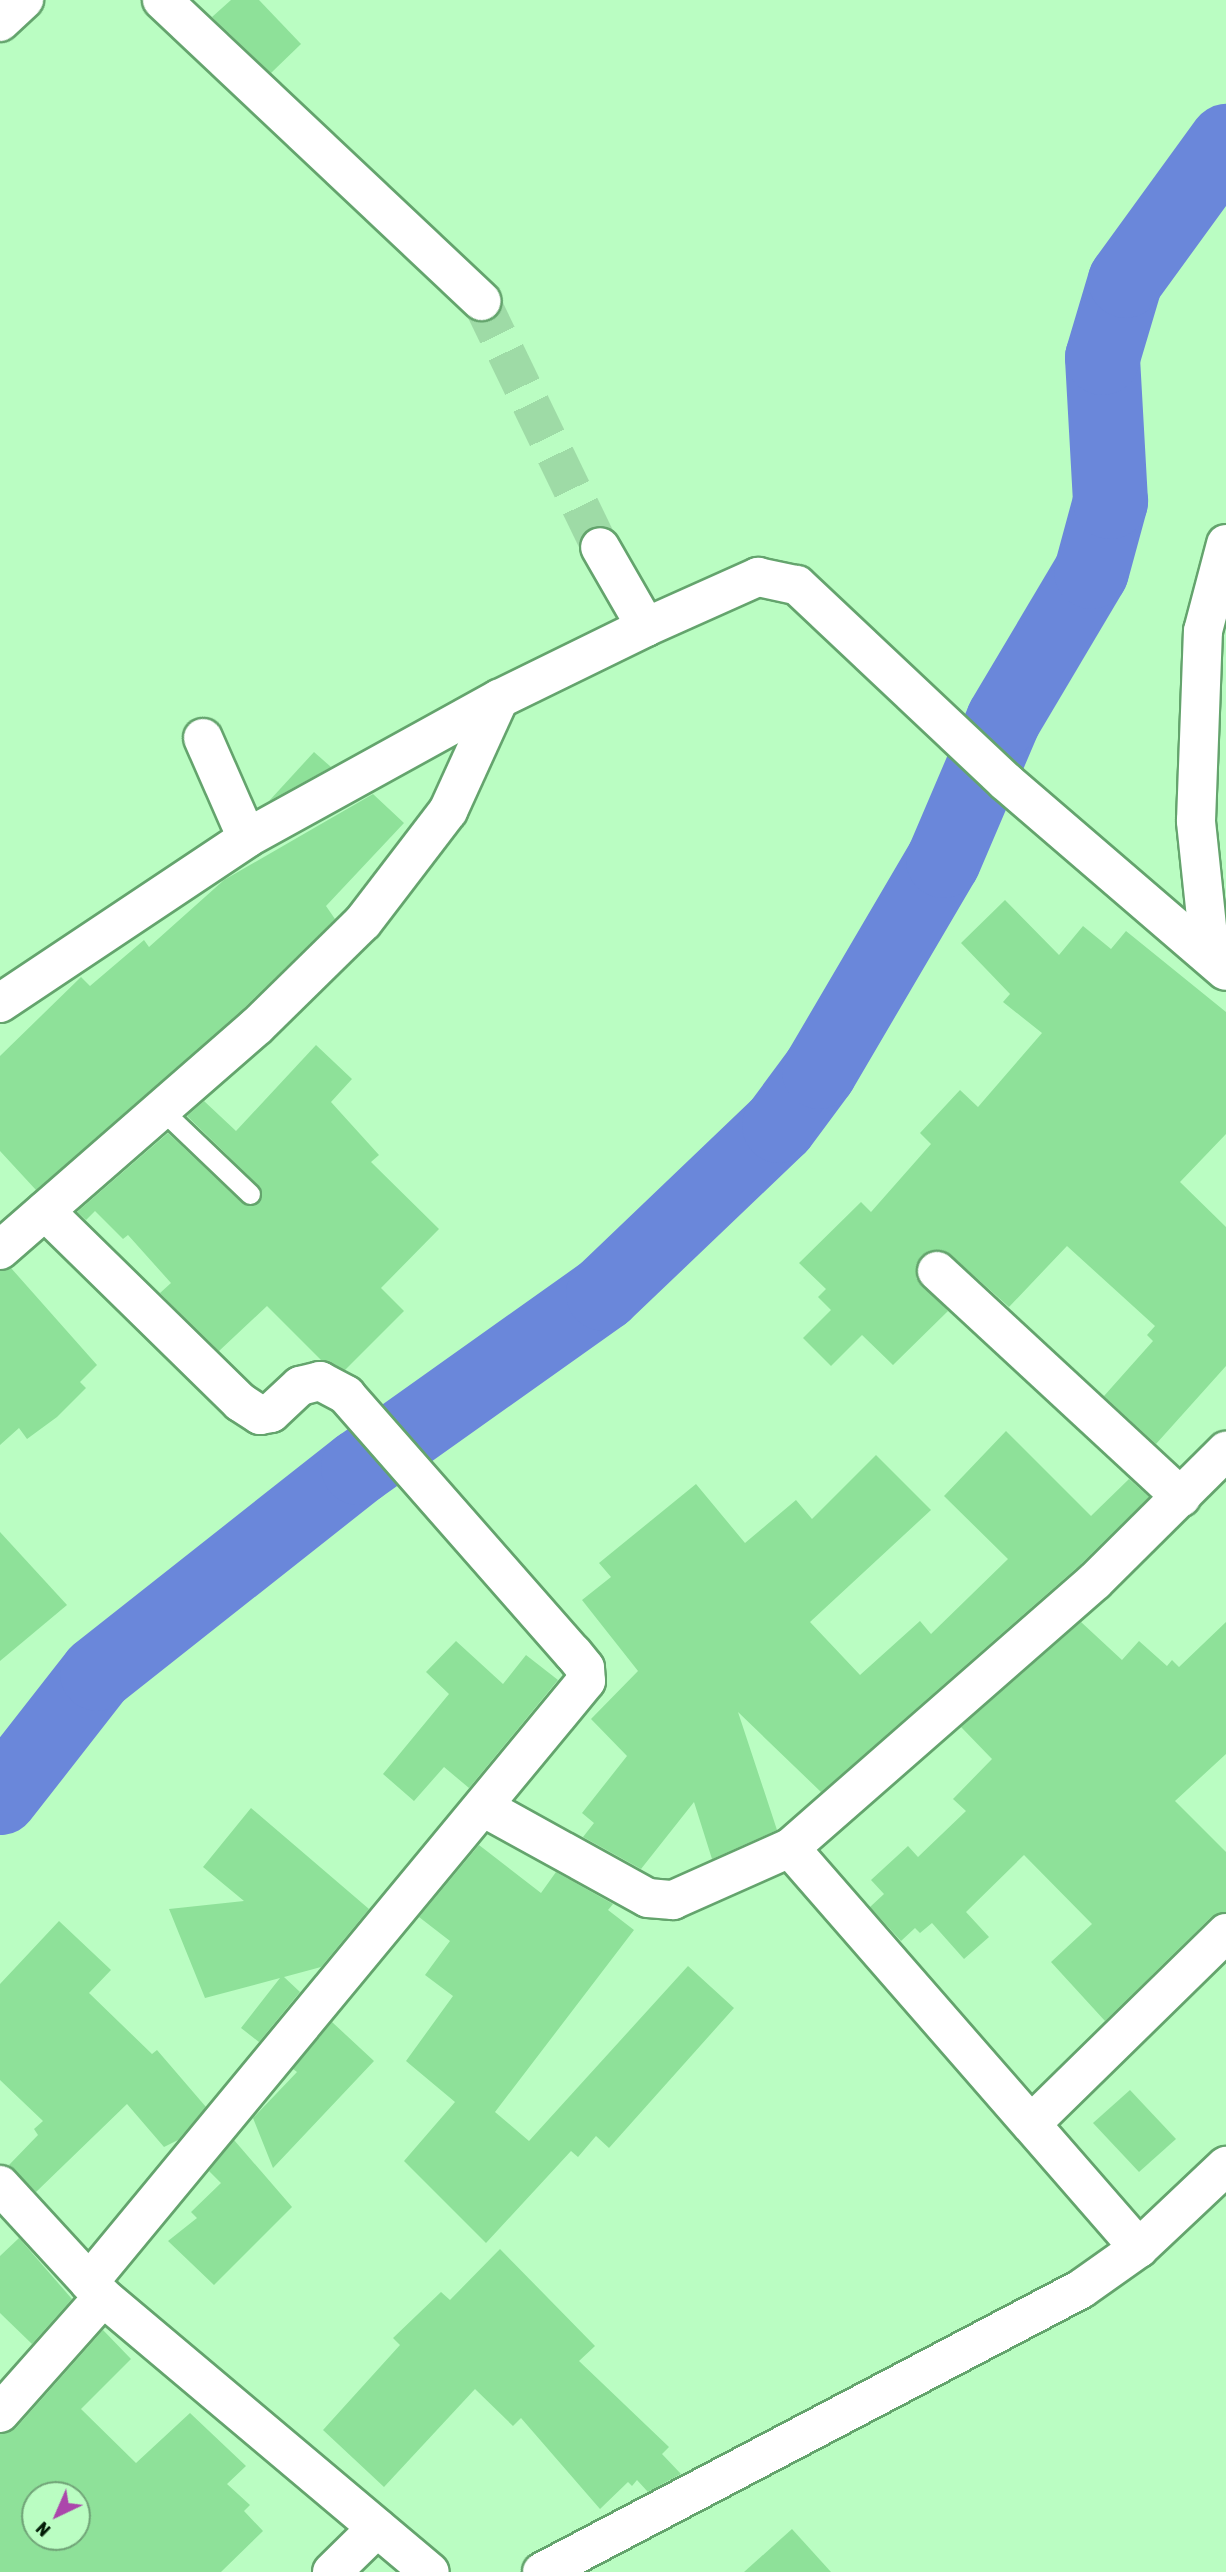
<!DOCTYPE html>
<style>
body{margin:0}
#map{position:relative;width:1226px;height:2572px;overflow:hidden;background:#bafdc2;font-family:"Asap Condensed",sans-serif}
div>[style]{position:absolute}
[style*='--x']{left:calc(var(--x)*1px);top:calc(var(--y)*1px);width:calc(var(--w)*1px);rotate:calc(var(--a)*1deg)}
.river>*{height:75px;margin:-37.5px;padding:0 37.5px;transform-origin:37.5px;border-radius:37.5px;background:#6a87da}
.building>*{inset:0;background:#8ee199}
.street-tunnel>*{height:38px;margin-top:-19px;transform-origin:0;background:repeating-linear-gradient(90deg,#9edba6 0 38px,transparent 0 57px)}
.roads{filter:drop-shadow(2px 0 #64a46d) drop-shadow(-2px 0 #64a46d) drop-shadow(0 2px #64a46d) drop-shadow(0 -2px #64a46d)}
.lane>*{height:19px;margin:-9.5px;padding:0 9.5px;transform-origin:9.5px;border-radius:9.5px;background:#fff}
.street>*{height:38px;margin:-19px;padding:0 19px;transform-origin:19px;border-radius:19px;background:#fff}
span{translate:-50% -50%;white-space:nowrap;text-align:center;line-height:1.15;-webkit-text-stroke:6px #bafdc2;paint-order:stroke}
.north{position:absolute;left:21px;top:2481px;width:70px;height:70px;box-sizing:border-box;background:#bafdc2;border:2px solid #70a377;border-radius:50%;rotate:224deg;font-size:19px;font-weight:700;line-height:28px;text-align:center;color:#021b06}
.north::after{content:'';display:block;margin:auto;width:24px;height:32px;background:#ab46ab;clip-path:polygon(50% 0,100% 100%,50% 72%,0 100%)}
</style>
<div id="map">
<div class="river">
<div style="--x:0;--y:1797;--w:157;--a:-52"></div>
<div style="--x:97;--y:1673;--w:333;--a:-38.3"></div>
<div style="--x:358;--y:1467;--w:301;--a:-35.4"></div>
<div style="--x:603;--y:1293;--w:243;--a:-43.7"></div>
<div style="--x:779;--y:1125;--w:67;--a:-53.5"></div>
<div style="--x:819;--y:1071;--w:245;--a:-59.6"></div>
<div style="--x:943;--y:860;--w:153;--a:-66.9"></div>
<div style="--x:1003;--y:719;--w:172;--a:-59.3"></div>
<div style="--x:1091;--y:571;--w:73;--a:-74.8"></div>
<div style="--x:1110;--y:501;--w:144;--a:-93.2"></div>
<div style="--x:1102;--y:357;--w:80;--a:-73.4"></div>
<div style="--x:1125;--y:280;--w:172;--a:-54"></div>
</div>
<div class="building">
<div style="clip-path:polygon(231px 0,259px 0,301px 44px,271px 73px,212px 17px)"></div>
<div style="clip-path:polygon(314px 752px,331px 767px,269px 801px)"></div>
<div style="clip-path:polygon(373px 794px,404px 823px,326px 906px,335px 919px,242px 1010px,36px 1190px,0 1151px,0 1056px,81px 977px,90px 986px,144px 940px,149px 947px,224px 880px)"></div>
<div style="clip-path:polygon(1005px 900px,1059px 955px,1083px 926px,1111px 949px,1126px 931px,1226px 1012px,1226px 1134px,1180px 1182px,1226px 1227px,1226px 1366px,1156px 1444px,1104px 1396px,1153px 1341px,1147px 1335px,1155px 1326px,1067px 1246px,1009px 1307px,951px 1255px,941px 1250px,921px 1256px,916px 1278px,948px 1311px,893px 1365px,862px 1335px,831px 1366px,803px 1338px,831px 1310px,818px 1297px,826px 1289px,799px 1263px,861px 1202px,871px 1212px,931px 1144px,920px 1133px,960px 1090px,978px 1107px,1042px 1033px,1003px 1002px,1010px 994px,961px 943px)"></div>
<div style="clip-path:polygon(316px 1045px,352px 1079px,331px 1102px,379px 1155px,371px 1162px,439px 1229px,381px 1288px,404px 1311px,345px 1370px,322px 1361px,267px 1306px,219px 1351px,160px 1293px,171px 1283px,128px 1235px,123px 1239px,95px 1211px,86px 1220px,77px 1212px,168px 1133px,242px 1203px,258px 1203px,258px 1185px,187px 1116px,204px 1101px,236px 1131px)"></div>
<div style="clip-path:polygon(11px 1268px,97px 1365px,80px 1382px,86px 1388px,57px 1417px,27px 1439px,19px 1428px,0 1445px,0 1271px)"></div>
<div style="clip-path:polygon(1006px 1431px,1091px 1516px,1129px 1479px,1149px 1497px,1080px 1565px,821px 1792px,738px 1712px,777px 1830px,712px 1859px,694px 1802px,641px 1869px,583px 1837px,594px 1823px,582px 1813px,627px 1756px,591px 1719px,638px 1671px,582px 1600px,611px 1577px,599px 1563px,696px 1484px,745px 1543px,796px 1500px,812px 1519px,876px 1455px,931px 1510px,810px 1622px,860px 1675px,920px 1621px,931px 1634px,1008px 1559px,944px 1496px)"></div>
<div style="clip-path:polygon(0 1532px,67px 1605px,0 1661px)"></div>
<div style="clip-path:polygon(1081px 1622px,1122px 1660px,1139px 1641px,1167px 1666px,1172px 1660px,1179px 1667px,1226px 1622px,1226px 1754px,1175px 1801px,1226px 1852px,1226px 1912px,1211px 1917px,1105px 2021px,1051px 1962px,1092px 1924px,1024px 1855px,966px 1912px,989px 1937px,964px 1959px,932px 1923px,920px 1933px,915px 1928px,901px 1941px,870px 1907px,884px 1894px,871px 1880px,908px 1846px,918px 1857px,966px 1811px,953px 1799px,992px 1759px,961px 1727px)"></div>
<div style="clip-path:polygon(456px 1641px,503px 1684px,526px 1655px,558px 1680px,469px 1788px,444px 1767px,414px 1801px,383px 1774px,449px 1694px,426px 1672px)"></div>
<div style="clip-path:polygon(251px 1808px,369px 1909px,321px 1967px,284px 1977px,300px 1992px,259px 2042px,241px 2028px,280px 1978px,205px 1998px,169px 1909px,244px 1901px,203px 1867px)"></div>
<div style="clip-path:polygon(479px 1845px,541px 1893px,556px 1872px,613px 1904px,608px 1910px,634px 1930px,495px 2112px,529px 2141px,688px 1966px,734px 2008px,609px 2148px,596px 2136px,578px 2157px,571px 2151px,486px 2243px,404px 2161px,455px 2102px,406px 2061px,453px 1996px,425px 1975px,450px 1941px,419px 1917px)"></div>
<div style="clip-path:polygon(59px 1921px,111px 1970px,89px 1993px,152px 2054px,157px 2050px,206px 2107px,178px 2140px,164px 2147px,127px 2104px,36px 2192px,9px 2165px,38px 2135px,34px 2129px,43px 2121px,0 2080px,0 1984px)"></div>
<div style="clip-path:polygon(332px 2022px,374px 2061px,273px 2168px,253px 2118px,297px 2072px,293px 2069px)"></div>
<div style="clip-path:polygon(1130px 2090px,1176px 2139px,1139px 2172px,1093px 2123px)"></div>
<div style="clip-path:polygon(234px 2140px,292px 2207px,214px 2285px,168px 2241px,197px 2218px,191px 2212px,221px 2183px,209px 2171px)"></div>
<div style="clip-path:polygon(19px 2238px,72px 2299px,32px 2344px,0 2313px,0 2256px)"></div>
<div style="clip-path:polygon(500px 2249px,595px 2346px,579px 2361px,669px 2447px,662px 2454px,681px 2474px,648px 2492px,637px 2480px,632px 2486px,628px 2482px,600px 2509px,521px 2418px,513px 2426px,475px 2389px,384px 2487px,323px 2430px,400px 2345px,393px 2338px,441px 2292px,450px 2300px)"></div>
<div style="clip-path:polygon(evenodd,103px 2330px,131px 2359px,81px 2409px,136px 2463px,190px 2413px,246px 2466px,227px 2484px,250px 2505px,244px 2511px,263px 2531px,221px 2572px,0 2572px,0 2434px,16px 2428px,103px 2330px,35px 2495px,77px 2495px,77px 2537px,35px 2537px,35px 2495px)"></div>
<div style="clip-path:polygon(792px 2529px,831px 2572px,744px 2572px)"></div>
</div>
<div class="street-tunnel">
<div style="--x:481;--y:301;--w:273;--a:64.2"></div>
</div>
<div class="roads">
<div class="lane">
<div style="--x:161;--y:1109;--w:123;--a:43.7"></div>
</div>
<div class="street">
<div style="--x:162;--y:0;--w:439;--a:43.3"></div>
<div style="--x:0;--y:22;--w:33;--a:-43"></div>
<div style="--x:646;--y:627;--w:123;--a:-24.1"></div>
<div style="--x:758;--y:577;--w:40;--a:12"></div>
<div style="--x:797;--y:585;--w:286;--a:43.3"></div>
<div style="--x:1005;--y:781;--w:291;--a:40.7"></div>
<div style="--x:203;--y:738;--w:109;--a:66.3"></div>
<div style="--x:1210;--y:955;--w:135;--a:-96"></div>
<div style="--x:1196;--y:821;--w:190;--a:-87.9"></div>
<div style="--x:1203;--y:631;--w:90;--a:-75.2"></div>
<div style="--x:0;--y:1003;--w:297;--a:-33.7"></div>
<div style="--x:247;--y:838;--w:288;--a:-28.9"></div>
<div style="--x:45;--y:1211;--w:273;--a:44.4"></div>
<div style="--x:240;--y:1402;--w:24;--a:33"></div>
<div style="--x:260;--y:1415;--w:11;--a:-10"></div>
<div style="--x:271;--y:1413;--w:40;--a:-43"></div>
<div style="--x:300;--y:1386;--w:21;--a:-14"></div>
<div style="--x:320;--y:1381;--w:30;--a:28"></div>
<div style="--x:346;--y:1395;--w:344;--a:48.7"></div>
<div style="--x:573;--y:1653;--w:19;--a:51"></div>
<div style="--x:585;--y:1668;--w:13;--a:86"></div>
<div style="--x:586;--y:1681;--w:780;--a:129.59"></div>
<div style="--x:0;--y:1250;--w:341;--a:-41.1"></div>
<div style="--x:257;--y:1026;--w:148;--a:-44.5"></div>
<div style="--x:363;--y:922;--w:140;--a:-52.6"></div>
<div style="--x:448;--y:811;--w:123;--a:-65.5"></div>
<div style="--x:499;--y:699;--w:164;--a:-26.1"></div>
<div style="--x:646;--y:627;--w:92;--a:-119.9"></div>
<div style="--x:937;--y:1271;--w:333;--a:42.8"></div>
<div style="--x:483;--y:1807;--w:188;--a:28.9"></div>
<div style="--x:648;--y:1898;--w:25;--a:5"></div>
<div style="--x:673;--y:1900;--w:128;--a:-24"></div>
<div style="--x:790;--y:1848;--w:405;--a:-41.2"></div>
<div style="--x:1095;--y:1581;--w:185;--a:-44.8"></div>
<div style="--x:790;--y:1848;--w:531;--a:48.9"></div>
<div style="--x:1031;--y:2124;--w:273;--a:-44.4"></div>
<div style="--x:0;--y:2185;--w:152;--a:47.4"></div>
<div style="--x:103;--y:2297;--w:427;--a:40.1"></div>
<div style="--x:0;--y:2413;--w:155;--a:-48.4"></div>
<div style="--x:332;--y:2572;--w:63;--a:-44.4"></div>
<div style="--x:542;--y:2572;--w:609;--a:-27.7"></div>
<div style="--x:1081;--y:2289;--w:71;--a:-35.3"></div>
<div style="--x:1139;--y:2248;--w:120;--a:-43.3"></div>
</div>
</div>
<div class="north">N</div>
</div>
